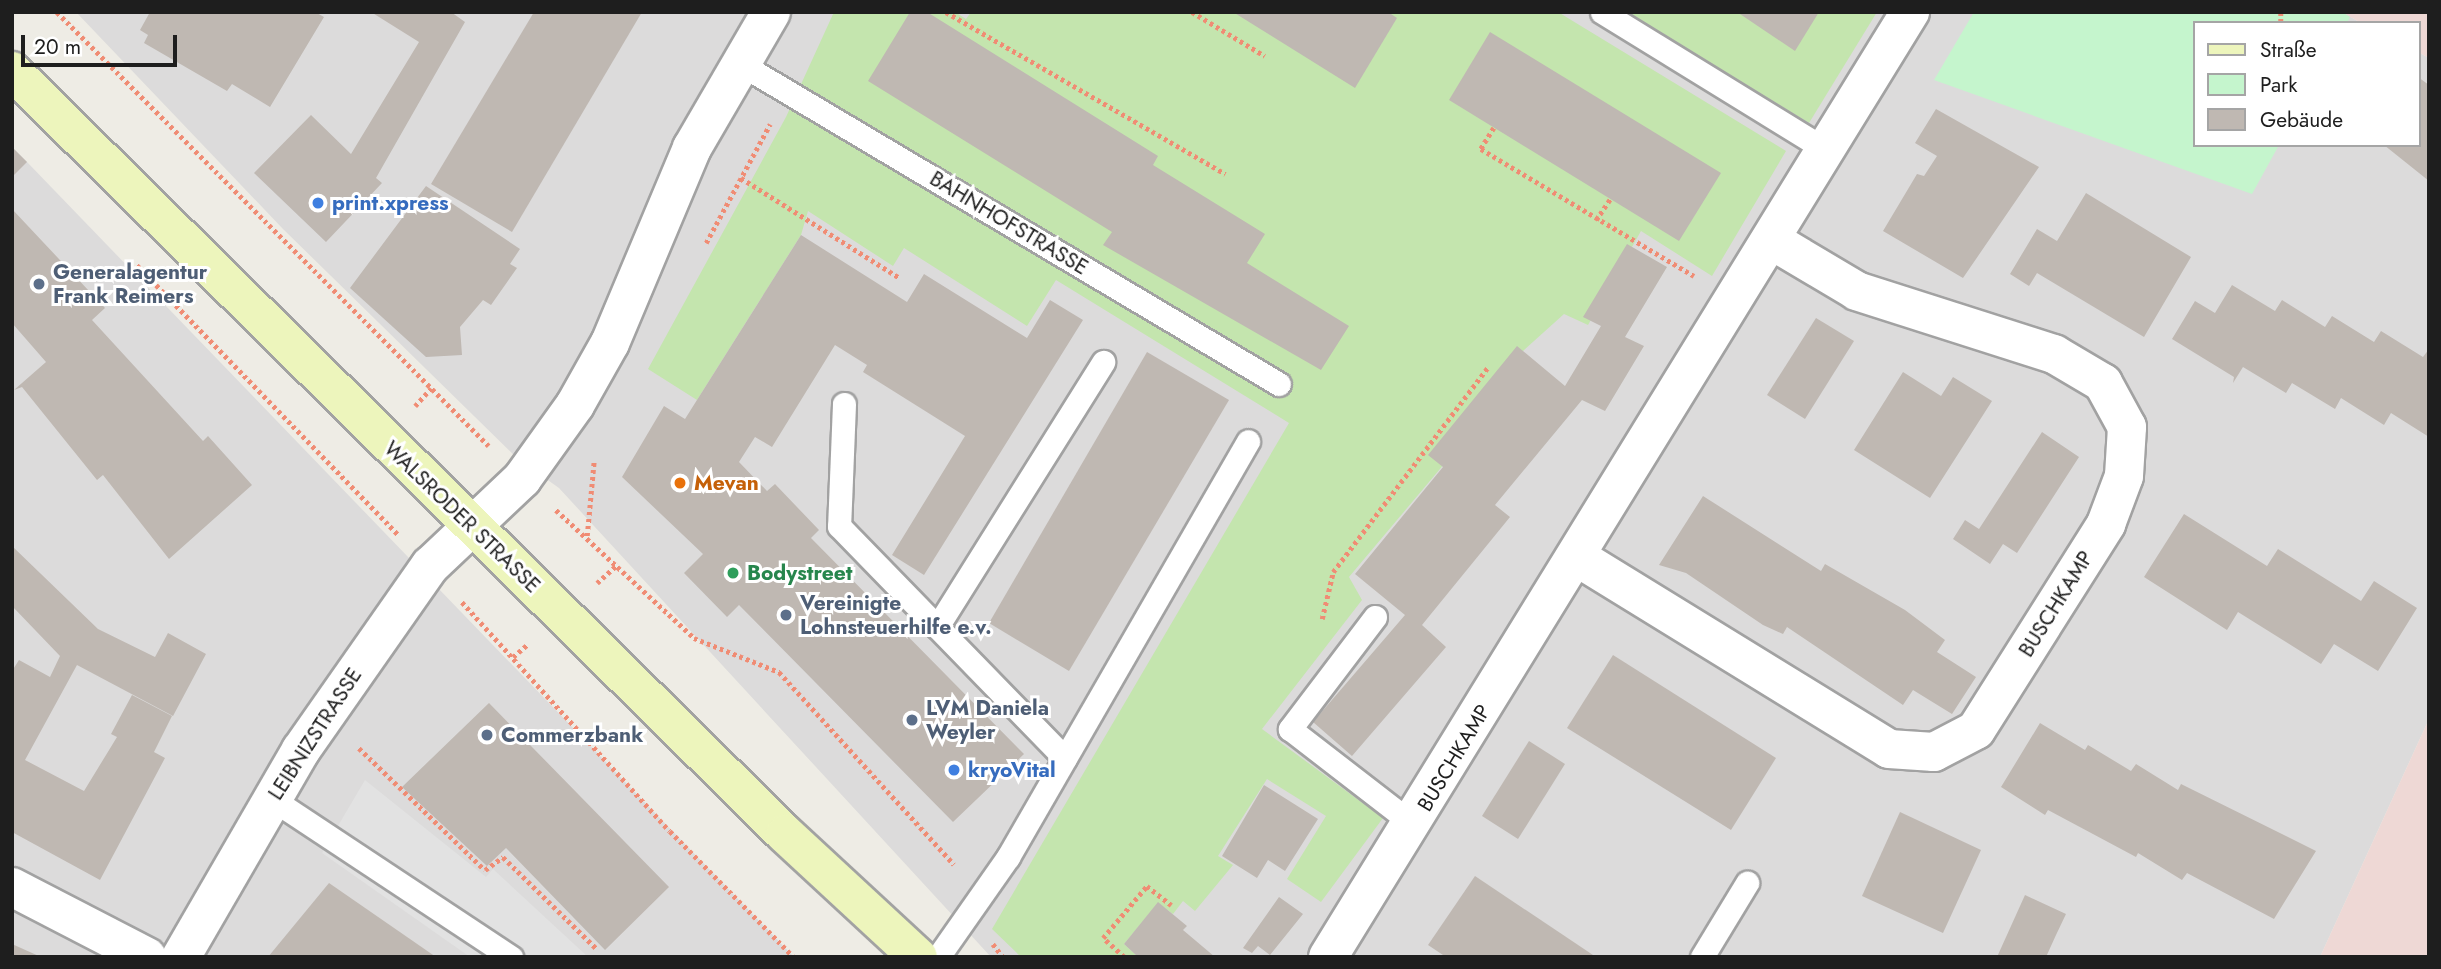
<!DOCTYPE html>
<meta charset="utf-8">
<style>
body{margin:0}
#map{position:relative;width:2441px;height:969px;overflow:hidden;background:#eeece5;font-family:Jost,sans-serif}
div>[style]{position:absolute}
[style*='--x']{left:calc(var(--x)*1px);top:calc(var(--y)*1px);width:calc(var(--w)*1px);rotate:calc(var(--a)*1deg)}
.residential>*{inset:0;background:#dcdbdb}
.commercial>*{inset:0;background:#eed8d5}
.grass>*{inset:0;background:#c4e5ae}
.park>*{inset:0;background:#c5f5cd}
.parking>*{inset:0;background:#e2e2e2}
.building>*{inset:0;background:#bfb8b2}
.path>*{height:4.5px;margin-top:-2.25px;transform-origin:0;background:repeating-linear-gradient(90deg,#f08c74 0 3.5px,transparent 0 7px)}
.roads{filter:drop-shadow(2px 0 #a2a2a2) drop-shadow(-2px 0 #a2a2a2) drop-shadow(0 2px #a2a2a2) drop-shadow(0 -2px #a2a2a2)}
.lane>*{height:23px;margin:-11.5px;padding:0 11.5px;transform-origin:11.5px;border-radius:11.5px;background:#fff}
.street>*{height:38px;margin:-19px;padding:0 19px;transform-origin:19px;border-radius:19px;background:#fff}
.secondary>*{height:38px;margin:-19px;padding:0 19px;transform-origin:19px;border-radius:19px;background:#edf5bc}
.dots>*{width:19px;height:19px;translate:-50% -50%;box-sizing:border-box;border:4px solid #fff;border-radius:50%}
span{translate:-50% -50%;white-space:nowrap;text-align:center;line-height:1.15;-webkit-text-stroke:6px #fff;paint-order:stroke}
.shop-label{font-size:21px;color:#366cbe;font-weight:700}
.left{translate:0 -50%;text-align:left}
.street-label{font-size:21px;color:#1e1e1e}
.service-label{font-size:21px;color:#4e5e75;font-weight:700}
.food-label{font-size:21px;color:#c56008;font-weight:700}
.leisure-label{font-size:21px;color:#27864d;font-weight:700}
.frame{position:absolute;inset:0;border:14px solid #1e1e1e;pointer-events:none}
.legend{position:absolute;left:2193px;top:21px;width:228px;height:126px;box-sizing:border-box;background:#fff;border:2px solid #a5a5a5;margin:0;padding:9px 12px;list-style:none;font-size:21px;color:#1e1e1e}
.legend li{display:flex;align-items:center;gap:14px;height:35px}
.legend b{width:35px;border:2px solid #a5a5a5}
.scale{position:absolute;left:21px;top:35px;width:156px;height:32px;box-sizing:border-box;border:4px solid #1e1e1e;border-top:0;padding-left:9px;font-size:21px;line-height:24px;white-space:nowrap;color:#1e1e1e;-webkit-text-stroke:5px #fff;paint-order:stroke}
</style>
<div id="map">
<div class="residential">
<div style="clip-path:polygon(76px 12px,2342px 12px,2361px 23px,2194px 23px,2194px 145px,2418px 145px,2418px 52px,2429px 58px,2429px 719px,2320px 957px,991px 957px,559px 488px,518px 459px,283px 229px)"></div>
<div style="clip-path:polygon(12px 147px,27px 162px,794px 957px,12px 957px)"></div>
</div>
<div class="commercial">
<div style="clip-path:polygon(2342px 12px,2429px 12px,2429px 58px,2418px 52px,2418px 23px,2361px 23px)"></div>
<div style="clip-path:polygon(2429px 719px,2429px 957px,2320px 957px)"></div>
</div>
<div class="grass">
<div style="clip-path:polygon(834px 12px,955px 12px,966px 19px,971px 12px,1558px 12px,1786px 151px,1712px 276px,1641px 231px,1588px 325px,1564px 314px,1523px 351px,1445px 463px,1349px 577px,1362px 600px,1262px 729px,1383px 818px,1321px 902px,1287px 879px,1326px 816px,1267px 779px,1218px 856px,1233px 865px,1195px 911px,1183px 901px,1173px 914px,1158px 903px,1124px 944px,1138px 957px,1021px 957px,992px 929px,1289px 423px,1056px 280px,1027px 326px,904px 248px,893px 266px,808px 211px,801px 235px,697px 400px,648px 369px,786px 117px)"></div>
<div style="clip-path:polygon(1626px 12px,1877px 12px,1809px 123px)"></div>
</div>
<div class="park">
<div style="clip-path:polygon(1974px 12px,2342px 12px,2350px 17px,2347px 23px,2194px 23px,2194px 145px,2279px 145px,2252px 194px,1934px 80px)"></div>
</div>
<div class="parking">
<div style="clip-path:polygon(365px 780px,486px 877px,493px 869px,588px 957px,470px 957px,322px 853px)"></div>
</div>
<div class="building">
<div style="clip-path:polygon(150px 12px,315px 12px,324px 17px,270px 107px,232px 84px,227px 91px,144px 43px,148px 35px,140px 30px)"></div>
<div style="clip-path:polygon(371px 12px,451px 12px,465px 22px,376px 178px,382px 183px,326px 242px,254px 173px,311px 115px,351px 154px,419px 42px)"></div>
<div style="clip-path:polygon(534px 12px,642px 12px,512px 232px,431px 184px)"></div>
<div style="clip-path:polygon(910px 12px,927px 12px,1158px 156px,1153px 165px,1265px 234px,1247px 263px,1349px 326px,1321px 370px,1103px 245px,1112px 232px,868px 81px)"></div>
<div style="clip-path:polygon(1233px 12px,1388px 12px,1397px 18px,1355px 88px)"></div>
<div style="clip-path:polygon(1737px 12px,1819px 12px,1795px 51px)"></div>
<div style="clip-path:polygon(1490px 32px,1721px 173px,1679px 241px,1449px 100px)"></div>
<div style="clip-path:polygon(2418px 77px,2429px 85px,2429px 181px,2384px 145px,2418px 145px)"></div>
<div style="clip-path:polygon(1936px 109px,2039px 167px,1963px 278px,1883px 231px,1917px 174px,1924px 176px,1937px 156px,1915px 143px)"></div>
<div style="clip-path:polygon(12px 147px,27px 162px,12px 177px)"></div>
<div style="clip-path:polygon(426px 186px,520px 249px,510px 264px,517px 268px,491px 305px,483px 300px,460px 327px,462px 355px,426px 357px,350px 288px)"></div>
<div style="clip-path:polygon(2086px 193px,2191px 257px,2144px 337px,2037px 273px,2029px 286px,2010px 274px,2037px 229px,2057px 241px)"></div>
<div style="clip-path:polygon(12px 209px,105px 308px,92px 320px,203px 441px,208px 436px,252px 485px,169px 559px,103px 475px,97px 480px,22px 387px,14px 390px,46px 362px,12px 323px)"></div>
<div style="clip-path:polygon(801px 235px,907px 302px,924px 274px,1027px 338px,1050px 300px,1083px 320px,924px 575px,892px 555px,965px 436px,863px 372px,867px 365px,835px 345px,772px 447px,755px 437px,739px 462px,767px 491px,775px 484px,819px 530px,811px 538px,1024px 754px,953px 822px,739px 605px,727px 617px,684px 573px,703px 554px,622px 477px,664px 406px,685px 419px)"></div>
<div style="clip-path:polygon(1627px 244px,1667px 267px,1625px 337px,1644px 346px,1605px 411px,1582px 400px,1495px 505px,1510px 517px,1422px 625px,1446px 647px,1352px 756px,1313px 722px,1405px 615px,1355px 574px,1443px 467px,1428px 455px,1517px 346px,1565px 386px,1601px 326px,1583px 317px)"></div>
<div style="clip-path:polygon(2232px 285px,2275px 311px,2282px 300px,2325px 327px,2332px 316px,2374px 342px,2381px 331px,2423px 357px,2429px 349px,2429px 437px,2391px 413px,2384px 425px,2341px 398px,2335px 409px,2292px 383px,2286px 393px,2243px 367px,2233px 383px,2234px 377px,2172px 339px,2195px 301px,2215px 313px)"></div>
<div style="clip-path:polygon(1816px 318px,1854px 341px,1805px 419px,1767px 395px)"></div>
<div style="clip-path:polygon(1147px 352px,1229px 400px,1069px 671px,989px 623px)"></div>
<div style="clip-path:polygon(1903px 372px,1941px 396px,1953px 377px,1992px 401px,1930px 498px,1854px 450px)"></div>
<div style="clip-path:polygon(2042px 432px,2079px 457px,2017px 553px,2003px 544px,1990px 564px,1953px 539px,1965px 520px,1979px 529px)"></div>
<div style="clip-path:polygon(1703px 496px,1821px 571px,1825px 564px,1905px 610px,1945px 640px,1937px 652px,1976px 677px,1952px 714px,1913px 690px,1903px 705px,1787px 627px,1783px 634px,1763px 625px,1686px 573px,1659px 565px)"></div>
<div style="clip-path:polygon(2184px 514px,2267px 566px,2278px 549px,2361px 601px,2374px 581px,2417px 608px,2378px 671px,2334px 644px,2321px 664px,2238px 612px,2227px 630px,2144px 577px)"></div>
<div style="clip-path:polygon(12px 546px,98px 629px,155px 657px,168px 633px,206px 654px,173px 716px,77px 665px,25px 760px,84px 791px,117px 737px,111px 734px,132px 695px,172px 716px,154px 752px,165px 758px,100px 880px,12px 832px,12px 671px,19px 660px,50px 677px,60px 656px,12px 606px)"></div>
<div style="clip-path:polygon(1613px 655px,1776px 758px,1731px 830px,1567px 728px)"></div>
<div style="clip-path:polygon(489px 703px,669px 887px,605px 950px,506px 848px,487px 866px,402px 787px)"></div>
<div style="clip-path:polygon(2040px 723px,2085px 750px,2088px 745px,2131px 771px,2136px 764px,2178px 790px,2181px 784px,2316px 851px,2274px 919px,2187px 873px,2182px 880px,2138px 853px,2136px 857px,2048px 810px,2045px 815px,2001px 787px)"></div>
<div style="clip-path:polygon(1529px 741px,1565px 764px,1518px 839px,1482px 816px)"></div>
<div style="clip-path:polygon(1264px 785px,1318px 819px,1285px 871px,1268px 860px,1257px 878px,1222px 856px)"></div>
<div style="clip-path:polygon(1900px 812px,1981px 850px,1943px 933px,1862px 896px)"></div>
<div style="clip-path:polygon(1475px 876px,1596px 957px,1446px 957px,1428px 945px)"></div>
<div style="clip-path:polygon(329px 883px,436px 957px,268px 957px)"></div>
<div style="clip-path:polygon(2025px 895px,2066px 914px,2056px 935px,2046px 957px,1997px 957px)"></div>
<div style="clip-path:polygon(1279px 897px,1303px 914px,1270px 955px,1258px 946px,1252px 953px,1243px 948px)"></div>
<div style="clip-path:polygon(1158px 902px,1187px 926px,1183px 930px,1215px 957px,1138px 957px,1124px 944px)"></div>
<div style="clip-path:polygon(12px 944px,41px 957px,12px 957px)"></div>
</div>
<div class="path">
<div style="--x:57;--y:12;--w:612;--a:45.13"></div>
<div style="--x:946;--y:12;--w:323;--a:30.1"></div>
<div style="--x:1192;--y:12;--w:85;--a:31.1"></div>
<div style="--x:2281;--y:12;--w:11;--a:90"></div>
<div style="--x:1494;--y:128;--w:25;--a:122"></div>
<div style="--x:1481;--y:149;--w:248;--a:30.8"></div>
<div style="--x:741;--y:178;--w:188;--a:32.2"></div>
<div style="--x:1596;--y:220;--w:25;--a:-56"></div>
<div style="--x:706;--y:243;--w:135;--a:-61.7"></div>
<div style="--x:137;--y:265;--w:376;--a:45.9"></div>
<div style="--x:415;--y:406;--w:24;--a:-48"></div>
<div style="--x:556;--y:510;--w:188;--a:42.8"></div>
<div style="--x:694;--y:638;--w:92;--a:21.8"></div>
<div style="--x:779;--y:672;--w:260;--a:47.7"></div>
<div style="--x:587;--y:536;--w:75;--a:-84.7"></div>
<div style="--x:597;--y:583;--w:28;--a:-42"></div>
<div style="--x:462;--y:602;--w:309;--a:47.8"></div>
<div style="--x:670;--y:831;--w:177;--a:45.5"></div>
<div style="--x:1322;--y:619;--w:48;--a:-76.8"></div>
<div style="--x:1333;--y:572;--w:257;--a:-52.9"></div>
<div style="--x:513;--y:657;--w:20;--a:-41"></div>
<div style="--x:359;--y:748;--w:175;--a:44.1"></div>
<div style="--x:485;--y:870;--w:22;--a:-36"></div>
<div style="--x:503;--y:857;--w:130;--a:44.4"></div>
<div style="--x:993;--y:944;--w:16;--a:52"></div>
<div style="--x:1124;--y:957;--w:28;--a:-138"></div>
<div style="--x:1103;--y:938;--w:68;--a:-49.8"></div>
<div style="--x:1147;--y:886;--w:31;--a:38"></div>
</div>
<div class="roads">
<div class="lane">
<div style="--x:1602;--y:12;--w:263;--a:31.6"></div>
<div style="--x:739;--y:63;--w:628;--a:30.73"></div>
<div style="--x:844;--y:404;--w:122;--a:92.3"></div>
<div style="--x:839;--y:526;--w:324;--a:45.8"></div>
<div style="--x:1375;--y:617;--w:141;--a:127.2"></div>
<div style="--x:1290;--y:729;--w:157;--a:37.7"></div>
<div style="--x:937;--y:627;--w:313;--a:-57.9"></div>
<div style="--x:272;--y:799;--w:287;--a:33.5"></div>
<div style="--x:938;--y:957;--w:122;--a:-55"></div>
<div style="--x:1008;--y:857;--w:480;--a:-60"></div>
<div style="--x:1702;--y:957;--w:87;--a:-58.7"></div>
</div>
<div class="street">
<div style="--x:1577;--y:557;--w:366;--a:31.6"></div>
<div style="--x:1889;--y:749;--w:45;--a:3.8"></div>
<div style="--x:1934;--y:752;--w:47;--a:-27.6"></div>
<div style="--x:1976;--y:730;--w:244;--a:-57.7"></div>
<div style="--x:2106;--y:524;--w:51;--a:-69.4"></div>
<div style="--x:2124;--y:476;--w:49;--a:-86.5"></div>
<div style="--x:2127;--y:427;--w:50;--a:-118.6"></div>
<div style="--x:2103;--y:383;--w:57;--a:-149.4"></div>
<div style="--x:2054;--y:354;--w:207;--a:-162.3"></div>
<div style="--x:1857;--y:291;--w:100;--a:-149.3"></div>
<div style="--x:12;--y:887;--w:152;--a:27.4"></div>
<div style="--x:181;--y:957;--w:239;--a:-59.9"></div>
<div style="--x:301;--y:750;--w:225;--a:-55"></div>
<div style="--x:430;--y:566;--w:127;--a:-43.4"></div>
<div style="--x:522;--y:479;--w:91;--a:-54.4"></div>
<div style="--x:575;--y:405;--w:71;--a:-60.6"></div>
<div style="--x:610;--y:343;--w:212;--a:-67.2"></div>
<div style="--x:692;--y:148;--w:157;--a:-59.8"></div>
<div style="--x:1328;--y:957;--w:1110;--a:-58.37"></div>
</div>
<div class="secondary">
<div style="--x:12;--y:71;--w:1086;--a:44.63"></div>
<div style="--x:785;--y:834;--w:181;--a:42.8"></div>
</div>
</div>
<div class="dots">
<div style="left:318px;top:203px;background:#3f7fe0"></div>
<div style="left:39px;top:284px;background:#5c6f8a"></div>
<div style="left:680px;top:483px;background:#e8710a"></div>
<div style="left:733px;top:573px;background:#2e9e5b"></div>
<div style="left:786px;top:615px;background:#5c6f8a"></div>
<div style="left:912px;top:720px;background:#5c6f8a"></div>
<div style="left:487px;top:735px;background:#5c6f8a"></div>
<div style="left:954px;top:770px;background:#3f7fe0"></div>
</div>
<div class="shop-label">
<span class="left" style="left:332px;top:203px">print.xpress</span>
<span class="left" style="left:968px;top:770px">kryoVital</span>
</div>
<div class="street-label">
<span style="left:1009px;top:223px;rotate:31deg">BAHNHOFSTRASSE</span>
<span style="left:462px;top:517px;rotate:44deg">WALSRODER STRASSE</span>
<span style="left:2056px;top:604px;rotate:-58deg">BUSCHKAMP</span>
<span style="left:315px;top:734px;rotate:-57deg">LEIBNIZSTRASSE</span>
<span style="left:1454px;top:758px;rotate:-59deg">BUSCHKAMP</span>
</div>
<div class="service-label">
<span class="left" style="left:53px;top:284px">Generalagentur<br>Frank Reimers</span>
<span class="left" style="left:800px;top:615px">Vereinigte<br>Lohnsteuerhilfe e.v.</span>
<span class="left" style="left:926px;top:720px">LVM Daniela<br>Weyler</span>
<span class="left" style="left:501px;top:735px">Commerzbank</span>
</div>
<div class="food-label">
<span class="left" style="left:694px;top:483px">Mevan</span>
</div>
<div class="leisure-label">
<span class="left" style="left:747px;top:573px">Bodystreet</span>
</div>
<div class="frame"></div>
<ul class="legend">
<li><b style="height:9px;background:#edf5bc"></b>Straße</li>
<li><b style="height:19px;background:#c5f5cd"></b>Park</li>
<li><b style="height:19px;background:#bfb8b2"></b>Gebäude</li>
</ul>
<div class="scale">20 m</div>
</div>
